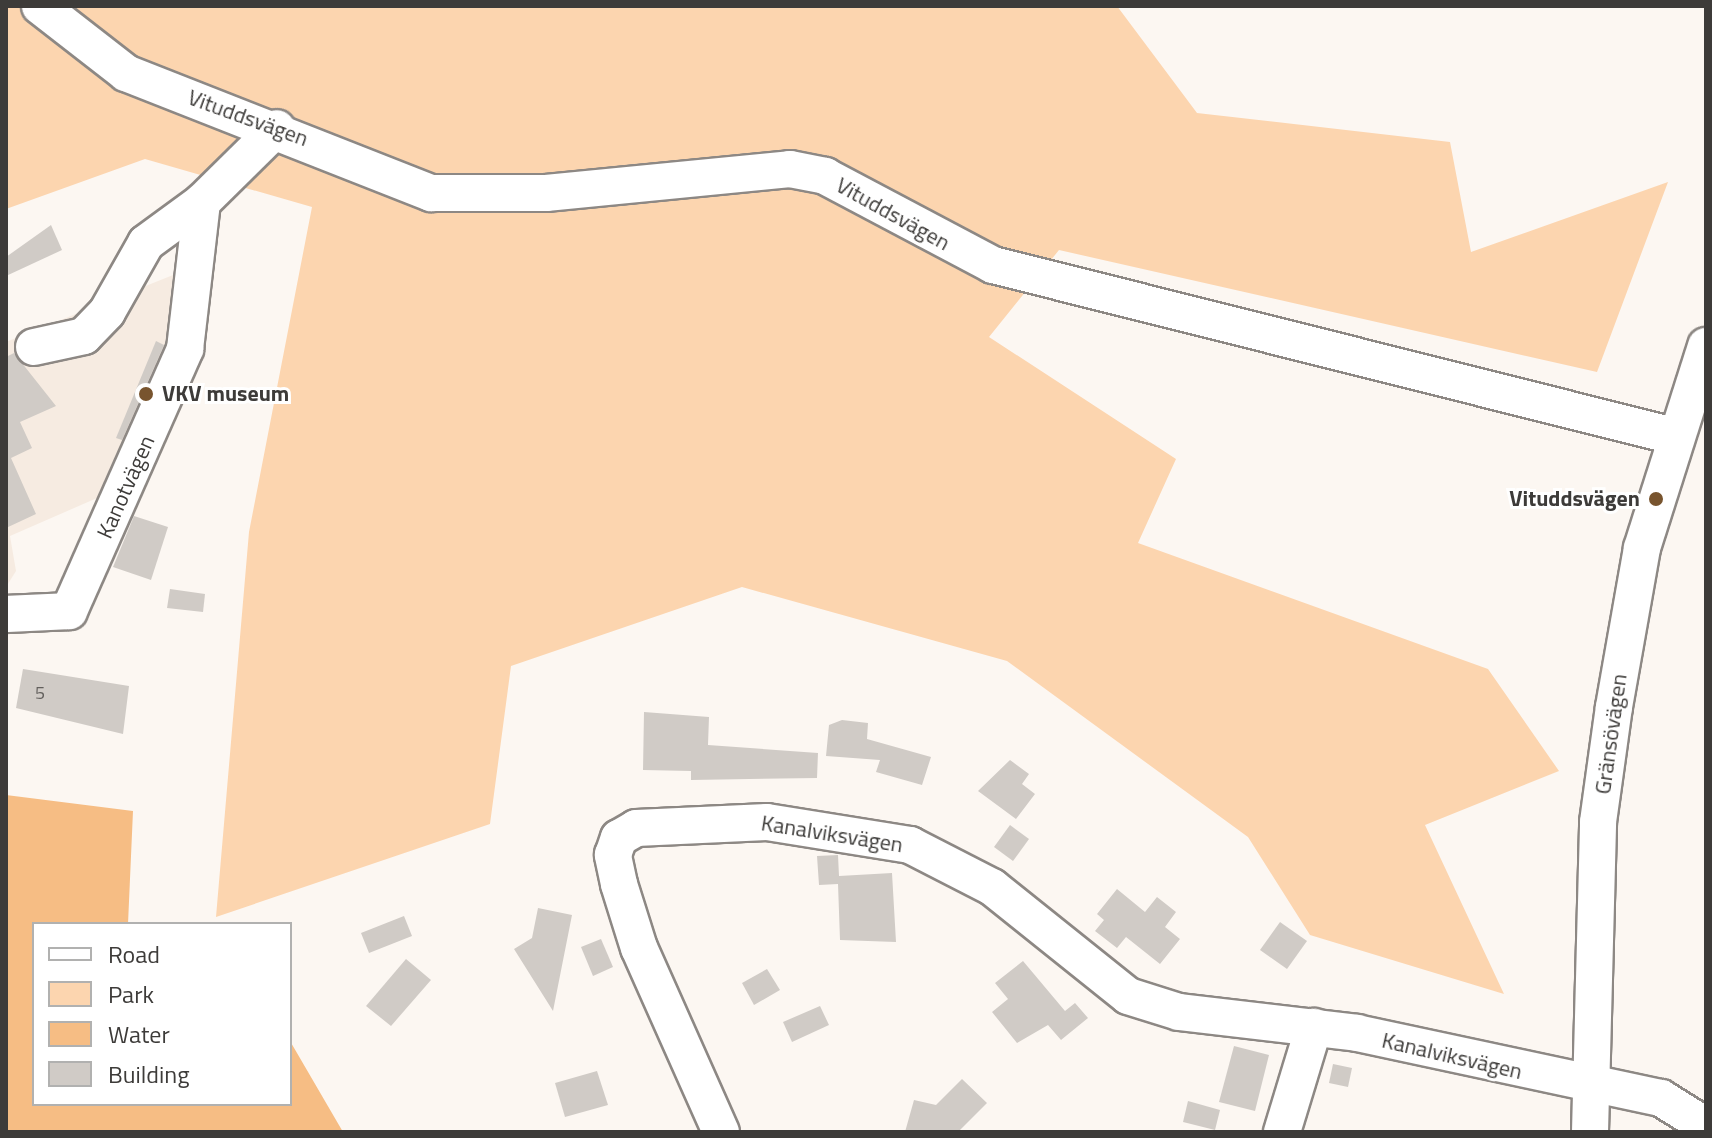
<!DOCTYPE html>
<meta charset="utf-8">
<style>
body{margin:0}
#map{position:relative;width:1712px;height:1138px;overflow:hidden;background:#fcf7f2;font-family:"Titillium Web",sans-serif}
div>[style]{position:absolute}
[style*='--x']{left:calc(var(--x)*1px);top:calc(var(--y)*1px);width:calc(var(--w)*1px);rotate:calc(var(--a)*1deg)}
.built>*{inset:0;background:#f6ebe1}
.green>*{inset:0;background:#fcd5af}
.water>*{inset:0;background:#f6bd84}
.building>*{inset:0;background:#d0cbc6}
.roads{filter:drop-shadow(2px 0 #8d8884) drop-shadow(-2px 0 #8d8884) drop-shadow(0 2px #8d8884) drop-shadow(0 -2px #8d8884)}
.minor>*{height:36px;margin:-18px;padding:0 18px;transform-origin:18px;border-radius:18px;background:#fff}
.dots>*{width:22px;height:22px;translate:-50% -50%;box-sizing:border-box;border:4px solid #fff;border-radius:50%}
span{translate:-50% -50%;white-space:nowrap;text-align:center;line-height:1.15;-webkit-text-stroke:6px #fff;paint-order:stroke}
.number-label{font-size:18px;color:#625f5c}
.number-label span{-webkit-text-stroke-width:0}
.street-label{font-size:22px;color:#3d3b39}
.poi-label{font-size:22px;color:#3d3b39;font-weight:700}
.left{translate:0 -50%;text-align:left}
.right{translate:-100% -50%;text-align:right}
.frame{position:absolute;inset:0;border:8px solid #3d3b39;pointer-events:none}
.legend{position:absolute;left:32px;top:922px;width:260px;height:184px;box-sizing:border-box;background:#fff;border:2px solid #b1b1b0;margin:0;padding:10px 14px;list-style:none;font-size:24px;color:#3d3b39}
.legend li{display:flex;align-items:center;gap:16px;height:40px}
.legend b{width:40px;border:2px solid #b1b1b0}
</style>
<div id="map">
<div class="built">
<div style="clip-path:polygon(173px 275px,181px 348px,120px 488px,10px 536px,16px 571px,6px 587px,6px 342px)"></div>
</div>
<div class="green">
<div style="clip-path:polygon(6px 6px,1117px 6px,1197px 113px,1450px 142px,1471px 252px,1668px 182px,1597px 372px,1059px 250px,989px 337px,1176px 459px,1138px 543px,1488px 669px,1559px 771px,1425px 825px,1504px 994px,1310px 935px,1248px 837px,1007px 661px,742px 587px,511px 666px,490px 824px,216px 917px,249px 532px,312px 207px,145px 159px,6px 209px)"></div>
</div>
<div class="water">
<div style="clip-path:polygon(6px 795px,133px 811px,128px 924px,34px 924px,34px 1104px,290px 1104px,290px 1041px,343px 1132px,6px 1132px)"></div>
</div>
<div class="building">
<div style="clip-path:polygon(51px 225px,62px 250px,6px 276px,6px 257px)"></div>
<div style="clip-path:polygon(156px 341px,164px 345px,122px 440px,116px 438px)"></div>
<div style="clip-path:polygon(14px 353px,56px 406px,20px 422px,32px 448px,11px 458px,36px 514px,6px 528px,6px 357px)"></div>
<div style="clip-path:polygon(134px 516px,168px 527px,151px 580px,113px 567px)"></div>
<div style="clip-path:polygon(170px 589px,205px 594px,203px 612px,167px 608px)"></div>
<div style="clip-path:polygon(23px 669px,129px 686px,123px 734px,16px 708px)"></div>
<div style="clip-path:polygon(644px 712px,709px 717px,708px 745px,818px 753px,817px 778px,691px 780px,691px 771px,643px 770px)"></div>
<div style="clip-path:polygon(842px 720px,868px 723px,867px 739px,931px 757px,922px 785px,876px 772px,880px 760px,826px 756px,829px 725px)"></div>
<div style="clip-path:polygon(1010px 760px,1029px 774px,1022px 784px,1035px 794px,1016px 819px,978px 791px)"></div>
<div style="clip-path:polygon(1010px 825px,1029px 839px,1013px 861px,994px 847px)"></div>
<div style="clip-path:polygon(838px 855px,839px 876px,892px 873px,896px 942px,840px 940px,838px 884px,819px 885px,817px 856px)"></div>
<div style="clip-path:polygon(1117px 889px,1145px 912px,1157px 897px,1176px 912px,1165px 927px,1180px 939px,1160px 964px,1126px 937px,1117px 948px,1095px 931px,1104px 920px,1097px 914px)"></div>
<div style="clip-path:polygon(538px 908px,572px 915px,553px 1011px,514px 949px,532px 938px)"></div>
<div style="clip-path:polygon(404px 916px,412px 936px,369px 953px,361px 933px)"></div>
<div style="clip-path:polygon(1280px 922px,1307px 941px,1287px 969px,1260px 950px)"></div>
<div style="clip-path:polygon(601px 939px,613px 967px,593px 976px,581px 947px)"></div>
<div style="clip-path:polygon(406px 959px,431px 980px,391px 1026px,366px 1006px)"></div>
<div style="clip-path:polygon(1023px 961px,1065px 1011px,1075px 1003px,1088px 1018px,1061px 1040px,1048px 1025px,1017px 1043px,992px 1012px,1008px 999px,995px 983px)"></div>
<div style="clip-path:polygon(767px 969px,780px 990px,754px 1005px,742px 983px)"></div>
<div style="clip-path:polygon(820px 1006px,829px 1025px,792px 1042px,783px 1022px)"></div>
<div style="clip-path:polygon(1234px 1046px,1269px 1055px,1255px 1111px,1219px 1102px)"></div>
<div style="clip-path:polygon(1333px 1064px,1352px 1068px,1348px 1087px,1329px 1083px)"></div>
<div style="clip-path:polygon(597px 1071px,608px 1105px,565px 1117px,555px 1083px)"></div>
<div style="clip-path:polygon(962px 1079px,987px 1103px,958px 1132px,905px 1132px,914px 1100px,936px 1105px)"></div>
<div style="clip-path:polygon(1188px 1101px,1220px 1110px,1215px 1130px,1183px 1122px)"></div>
</div>
<div class="roads">
<div class="minor">
<div style="--x:40;--y:6;--w:109;--a:37.9"></div>
<div style="--x:126;--y:73;--w:328;--a:21.5"></div>
<div style="--x:431;--y:193;--w:115;--a:0"></div>
<div style="--x:546;--y:193;--w:245;--a:-5.6"></div>
<div style="--x:790;--y:169;--w:36;--a:11"></div>
<div style="--x:825;--y:176;--w:190;--a:27.9"></div>
<div style="--x:993;--y:265;--w:702;--a:14.1"></div>
<div style="--x:34;--y:347;--w:51;--a:-12.4"></div>
<div style="--x:84;--y:336;--w:33;--a:-46"></div>
<div style="--x:107;--y:312;--w:79;--a:-60.5"></div>
<div style="--x:146;--y:243;--w:69;--a:-36.2"></div>
<div style="--x:6;--y:614;--w:63;--a:-2.7"></div>
<div style="--x:69;--y:611;--w:287;--a:-66.1"></div>
<div style="--x:185;--y:349;--w:148;--a:-83.4"></div>
<div style="--x:202;--y:202;--w:105;--a:-44.6"></div>
<div style="--x:721;--y:1132;--w:201;--a:-114"></div>
<div style="--x:639;--y:948;--w:67;--a:-107.4"></div>
<div style="--x:619;--y:884;--w:30;--a:-102"></div>
<div style="--x:613;--y:855;--w:18;--a:-71"></div>
<div style="--x:619;--y:838;--w:20;--a:-30"></div>
<div style="--x:636;--y:828;--w:131;--a:-2.6"></div>
<div style="--x:767;--y:822;--w:145;--a:9.1"></div>
<div style="--x:910;--y:845;--w:92;--a:27.1"></div>
<div style="--x:992;--y:887;--w:174;--a:38.7"></div>
<div style="--x:1128;--y:996;--w:53;--a:17.4"></div>
<div style="--x:1179;--y:1012;--w:179;--a:6.7"></div>
<div style="--x:1357;--y:1033;--w:311;--a:12.1"></div>
<div style="--x:1661;--y:1098;--w:53;--a:31.9"></div>
<div style="--x:1282;--y:1132;--w:110;--a:-73.1"></div>
<div style="--x:1590;--y:1132;--w:310;--a:-88.5"></div>
<div style="--x:1598;--y:822;--w:116;--a:-82.1"></div>
<div style="--x:1614;--y:707;--w:161;--a:-80"></div>
<div style="--x:1642;--y:548;--w:212;--a:-72.4"></div>
</div>
</div>
<div class="dots">
<div style="left:146px;top:394px;background:#78542e"></div>
<div style="left:1656px;top:499px;background:#78542e"></div>
</div>
<div class="number-label">
<span style="left:40px;top:693px">5</span>
</div>
<div class="street-label">
<span style="left:248px;top:118px;rotate:20deg">Vituddsvägen</span>
<span style="left:893px;top:214px;rotate:29deg">Vituddsvägen</span>
<span style="left:126px;top:487px;rotate:-66deg">Kanotvägen</span>
<span style="left:1611px;top:734px;rotate:-82deg">Gränsövägen</span>
<span style="left:832px;top:834px;rotate:9deg">Kanalviksvägen</span>
<span style="left:1452px;top:1056px;rotate:13deg">Kanalviksvägen</span>
</div>
<div class="poi-label">
<span class="left" style="left:162px;top:394px">VKV museum</span>
<span class="right" style="left:1640px;top:499px">Vituddsvägen</span>
</div>
<div class="frame"></div>
<ul class="legend">
<li><b style="height:10px;background:#fff"></b>Road</li>
<li><b style="height:22px;background:#fcd5af"></b>Park</li>
<li><b style="height:22px;background:#f6bd84"></b>Water</li>
<li><b style="height:22px;background:#d0cbc6"></b>Building</li>
</ul>
</div>
